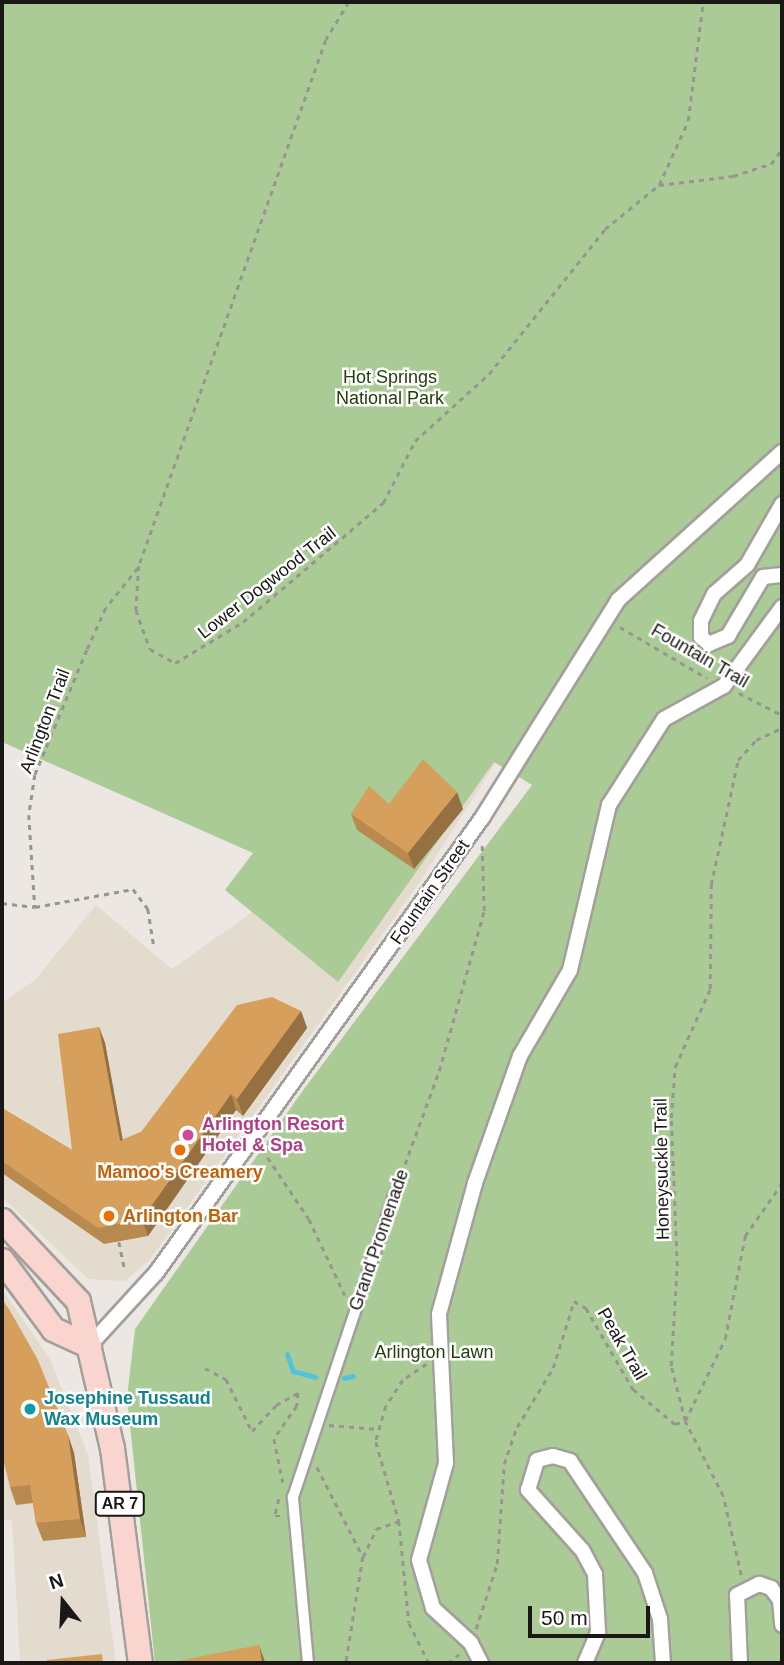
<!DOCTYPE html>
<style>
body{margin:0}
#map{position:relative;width:784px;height:1665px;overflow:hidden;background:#ece7e2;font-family:Helvetica,sans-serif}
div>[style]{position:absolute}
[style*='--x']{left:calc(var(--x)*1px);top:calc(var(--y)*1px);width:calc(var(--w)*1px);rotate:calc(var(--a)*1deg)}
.built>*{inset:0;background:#e4dbcf}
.green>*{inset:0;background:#abcb96}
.stream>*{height:5px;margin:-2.5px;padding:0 2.5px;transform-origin:2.5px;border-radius:2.5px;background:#52c3dc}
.path>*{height:2.5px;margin-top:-1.25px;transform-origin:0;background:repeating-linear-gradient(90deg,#989490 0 5px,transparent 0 10px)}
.roads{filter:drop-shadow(2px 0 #a39f9a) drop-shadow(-2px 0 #a39f9a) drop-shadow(0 2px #a39f9a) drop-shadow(0 -2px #a39f9a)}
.pedestrian>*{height:10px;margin:-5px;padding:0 5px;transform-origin:5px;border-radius:5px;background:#fff}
.minor>*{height:14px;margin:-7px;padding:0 7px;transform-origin:7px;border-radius:7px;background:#fff}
.primary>*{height:23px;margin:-11.5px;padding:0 11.5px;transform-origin:11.5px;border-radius:11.5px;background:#fad4ce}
.wall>*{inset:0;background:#b88a4f}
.shaded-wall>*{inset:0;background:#967040}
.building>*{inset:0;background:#d6a05c}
.dots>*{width:19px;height:19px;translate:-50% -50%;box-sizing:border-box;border:4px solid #fff;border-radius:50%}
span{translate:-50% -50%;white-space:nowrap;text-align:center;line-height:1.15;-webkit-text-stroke:5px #fff;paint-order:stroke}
.shield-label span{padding:2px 5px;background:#fff;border:2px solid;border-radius:5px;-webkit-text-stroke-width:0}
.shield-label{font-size:16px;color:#1a1816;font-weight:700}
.park-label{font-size:18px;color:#233e0b}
.street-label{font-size:18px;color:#1a1816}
.hotel-label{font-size:18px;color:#b23c85;font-weight:700}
.left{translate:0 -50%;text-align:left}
.food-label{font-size:18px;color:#c56008;font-weight:700}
.culture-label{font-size:18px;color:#0d838f;font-weight:700}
.frame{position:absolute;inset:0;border:4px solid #1a1816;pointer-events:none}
.north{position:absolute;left:28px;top:1567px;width:70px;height:70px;-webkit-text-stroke:5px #fff;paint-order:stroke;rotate:342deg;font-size:19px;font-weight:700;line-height:28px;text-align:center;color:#1a1816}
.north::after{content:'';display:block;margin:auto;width:24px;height:32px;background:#1a1816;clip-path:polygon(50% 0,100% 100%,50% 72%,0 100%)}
.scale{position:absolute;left:528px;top:1606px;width:122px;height:32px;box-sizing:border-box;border:4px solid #1a1816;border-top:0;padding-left:9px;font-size:21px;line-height:24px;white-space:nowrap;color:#1a1816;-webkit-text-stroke:5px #fff;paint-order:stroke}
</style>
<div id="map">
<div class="built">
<div style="clip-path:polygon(523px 720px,417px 886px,149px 1261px,125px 1281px,88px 1279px,2px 1197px,2px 1003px,35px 980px,96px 905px,172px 969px)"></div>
<div style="clip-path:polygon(2px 1289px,50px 1359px,88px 1455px,116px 1663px,20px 1663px,12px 1520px,2px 1521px)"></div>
</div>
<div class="green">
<div style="clip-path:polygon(2px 2px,782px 2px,782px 1663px,155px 1663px,127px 1397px,135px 1329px,304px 1089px,532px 785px,494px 762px,338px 982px,225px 890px,253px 853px,2px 742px)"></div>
</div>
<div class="stream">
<div style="--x:287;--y:1354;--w:18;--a:71"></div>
<div style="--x:293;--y:1371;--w:23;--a:15"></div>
<div style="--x:344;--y:1378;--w:9;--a:-13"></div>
</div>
<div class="path">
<div style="--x:349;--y:2;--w:44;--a:121.2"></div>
<div style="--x:326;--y:40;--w:558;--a:109.57"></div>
<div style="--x:139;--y:566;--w:44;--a:93.9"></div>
<div style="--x:136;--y:610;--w:41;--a:70.3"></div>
<div style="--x:150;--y:649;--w:29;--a:29"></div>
<div style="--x:175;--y:663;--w:79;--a:-31.1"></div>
<div style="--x:243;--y:622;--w:184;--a:-40.4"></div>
<div style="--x:383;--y:503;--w:70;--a:-62.7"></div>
<div style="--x:415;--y:441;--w:100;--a:-42.2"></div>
<div style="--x:489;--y:374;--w:186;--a:-51.3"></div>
<div style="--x:605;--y:229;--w:70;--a:-39.2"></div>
<div style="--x:659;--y:185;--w:70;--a:-65.6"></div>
<div style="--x:688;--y:121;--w:120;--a:-82.8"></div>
<div style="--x:659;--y:185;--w:75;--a:-6.9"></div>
<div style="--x:733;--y:176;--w:40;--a:-18"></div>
<div style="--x:771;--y:164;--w:19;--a:-54"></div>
<div style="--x:138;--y:568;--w:51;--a:128.7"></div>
<div style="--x:106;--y:608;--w:46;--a:114.3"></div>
<div style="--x:87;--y:650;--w:135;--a:112.6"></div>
<div style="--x:35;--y:775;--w:40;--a:98.5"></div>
<div style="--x:29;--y:815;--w:92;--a:86.3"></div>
<div style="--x:35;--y:907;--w:100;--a:-10.4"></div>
<div style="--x:133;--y:889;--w:25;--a:53"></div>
<div style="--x:148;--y:909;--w:38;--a:81"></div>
<div style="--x:620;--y:627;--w:101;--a:30.4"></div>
<div style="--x:739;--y:693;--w:48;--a:27.1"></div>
<div style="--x:2;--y:903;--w:33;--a:7"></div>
<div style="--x:262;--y:1149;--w:84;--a:56.1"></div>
<div style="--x:309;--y:1219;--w:84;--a:64.7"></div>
<div style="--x:398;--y:1183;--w:119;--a:-69.9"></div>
<div style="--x:439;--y:1071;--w:166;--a:-74.3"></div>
<div style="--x:484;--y:911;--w:65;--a:-91.8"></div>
<div style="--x:119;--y:1242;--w:29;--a:78"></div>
<div style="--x:427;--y:1364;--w:29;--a:146"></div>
<div style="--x:403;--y:1380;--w:31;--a:123"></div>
<div style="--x:386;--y:1406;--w:37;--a:106"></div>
<div style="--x:376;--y:1442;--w:82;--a:73.8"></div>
<div style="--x:399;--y:1521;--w:102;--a:84.4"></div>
<div style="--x:409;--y:1623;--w:45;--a:63.4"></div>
<div style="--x:205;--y:1368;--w:24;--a:28"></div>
<div style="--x:226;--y:1379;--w:58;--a:63.4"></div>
<div style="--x:252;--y:1431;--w:35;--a:-47"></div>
<div style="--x:276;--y:1405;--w:25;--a:-29"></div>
<div style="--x:298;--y:1393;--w:13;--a:94"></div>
<div style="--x:297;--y:1406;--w:40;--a:124.9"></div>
<div style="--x:274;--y:1439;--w:44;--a:78.2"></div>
<div style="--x:329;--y:1425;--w:49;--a:4.7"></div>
<div style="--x:317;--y:1467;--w:101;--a:62.9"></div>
<div style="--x:363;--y:1557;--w:107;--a:99.1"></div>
<div style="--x:279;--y:1499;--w:17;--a:103"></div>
<div style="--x:275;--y:1516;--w:7;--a:0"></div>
<div style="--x:363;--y:1557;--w:31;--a:-65"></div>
<div style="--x:376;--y:1529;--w:24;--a:-19"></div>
<div style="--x:741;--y:1575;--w:81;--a:-102.8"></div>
<div style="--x:723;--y:1496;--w:84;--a:-116.9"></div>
<div style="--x:685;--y:1421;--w:57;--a:-104.3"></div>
<div style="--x:671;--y:1366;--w:100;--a:-86.6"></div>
<div style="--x:677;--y:1266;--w:148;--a:-92.3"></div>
<div style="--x:671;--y:1118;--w:51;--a:-85.5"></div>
<div style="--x:675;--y:1067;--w:85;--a:-65.8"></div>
<div style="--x:710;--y:989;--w:104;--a:-89.4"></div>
<div style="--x:711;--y:885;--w:128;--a:-77.8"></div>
<div style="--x:738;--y:760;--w:27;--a:-48"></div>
<div style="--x:756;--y:740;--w:29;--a:-25"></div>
<div style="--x:476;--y:1629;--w:68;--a:-72.1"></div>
<div style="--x:497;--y:1564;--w:100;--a:-86"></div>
<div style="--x:504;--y:1464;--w:39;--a:-71"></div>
<div style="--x:517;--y:1427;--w:69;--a:-58.6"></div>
<div style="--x:553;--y:1368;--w:70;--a:-72.6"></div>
<div style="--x:574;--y:1301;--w:14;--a:30"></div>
<div style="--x:586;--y:1308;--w:94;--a:59.9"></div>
<div style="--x:633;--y:1389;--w:55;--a:39.8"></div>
<div style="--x:675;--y:1424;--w:10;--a:-17"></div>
<div style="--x:685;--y:1421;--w:91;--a:-64"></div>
<div style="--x:725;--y:1339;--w:105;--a:-79"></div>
<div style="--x:745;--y:1236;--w:65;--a:-55.1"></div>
<div style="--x:448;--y:1663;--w:14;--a:-39"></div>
</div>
<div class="roads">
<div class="pedestrian">
<div style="--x:308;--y:1663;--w:167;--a:-95.2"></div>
<div style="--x:293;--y:1497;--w:318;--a:-71.5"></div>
</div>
<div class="minor">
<div style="--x:782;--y:504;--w:70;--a:119.8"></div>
<div style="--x:747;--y:565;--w:44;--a:138.7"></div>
<div style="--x:714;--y:594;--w:30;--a:116"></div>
<div style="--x:701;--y:621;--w:16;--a:90"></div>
<div style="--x:701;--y:637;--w:11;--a:41"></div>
<div style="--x:709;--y:644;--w:21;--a:-23"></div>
<div style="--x:728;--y:636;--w:69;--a:-59.3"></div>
<div style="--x:763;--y:577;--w:19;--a:-6"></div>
<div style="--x:89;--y:1346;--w:99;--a:-47.5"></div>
<div style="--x:156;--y:1273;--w:560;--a:-54.38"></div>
<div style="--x:482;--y:818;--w:257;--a:-58"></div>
<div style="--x:618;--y:600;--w:221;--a:-42.1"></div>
<div style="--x:481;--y:1663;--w:22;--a:-117"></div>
<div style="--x:471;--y:1643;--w:52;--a:-137.4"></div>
<div style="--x:433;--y:1608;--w:50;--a:-106.3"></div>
<div style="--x:419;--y:1560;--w:101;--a:-74.4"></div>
<div style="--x:446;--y:1463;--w:149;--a:-92.7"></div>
<div style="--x:439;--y:1314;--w:136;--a:-74.6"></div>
<div style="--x:475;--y:1183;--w:135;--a:-70.5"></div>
<div style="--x:520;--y:1056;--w:99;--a:-59.8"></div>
<div style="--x:570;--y:970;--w:170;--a:-76.7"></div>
<div style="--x:609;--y:805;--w:102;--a:-57.4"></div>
<div style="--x:664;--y:719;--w:68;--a:-28.8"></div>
<div style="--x:724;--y:686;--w:98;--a:-53.7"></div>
<div style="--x:585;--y:1663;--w:34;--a:-67"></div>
<div style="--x:598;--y:1632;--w:58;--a:-93"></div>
<div style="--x:595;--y:1574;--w:27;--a:-118"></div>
<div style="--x:582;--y:1550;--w:81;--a:-132"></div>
<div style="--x:528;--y:1490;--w:31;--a:-73"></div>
<div style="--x:537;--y:1460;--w:16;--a:-14"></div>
<div style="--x:553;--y:1456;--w:18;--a:16"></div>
<div style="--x:570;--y:1461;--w:135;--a:56.2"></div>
<div style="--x:645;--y:1573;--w:48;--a:71.9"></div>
<div style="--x:660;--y:1619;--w:44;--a:86.1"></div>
<div style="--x:740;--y:1663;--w:68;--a:-92.5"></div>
<div style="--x:737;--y:1595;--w:25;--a:-27"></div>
<div style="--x:759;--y:1584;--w:13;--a:18"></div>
<div style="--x:771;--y:1588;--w:15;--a:53"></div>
<div style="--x:780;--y:1600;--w:25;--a:85"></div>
</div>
<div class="primary">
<div style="--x:2;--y:1220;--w:111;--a:46.8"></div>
<div style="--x:78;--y:1301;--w:151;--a:77"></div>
<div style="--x:112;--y:1448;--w:217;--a:82.6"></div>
<div style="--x:2;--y:1260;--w:86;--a:53.5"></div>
<div style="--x:53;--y:1329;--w:40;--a:25"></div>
</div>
</div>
<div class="wall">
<div style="clip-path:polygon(389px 804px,463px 809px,414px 869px,357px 830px,351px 814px)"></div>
<div style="clip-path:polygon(301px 1011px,307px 1028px,243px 1116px,236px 1110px,148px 1236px,104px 1244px,2px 1173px,2px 1108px,72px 1150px,99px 1027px,105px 1043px,122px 1140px,141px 1132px)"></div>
<div style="clip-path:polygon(68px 1435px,74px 1453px,86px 1537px,43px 1541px,36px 1523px,33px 1503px,16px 1505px,10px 1487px)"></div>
</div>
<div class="shaded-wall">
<div style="clip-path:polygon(457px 792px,463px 809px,414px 869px,408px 853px)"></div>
<div style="clip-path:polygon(301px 1011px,307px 1028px,243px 1116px,237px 1099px)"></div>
<div style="clip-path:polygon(99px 1027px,105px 1043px,126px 1157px,120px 1141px)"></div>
<div style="clip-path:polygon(231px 1094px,236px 1110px,148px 1236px,142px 1219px)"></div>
<div style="clip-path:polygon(68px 1435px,74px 1453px,86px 1537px,80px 1519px)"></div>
<div style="clip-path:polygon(259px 1645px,265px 1662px,265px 1663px,262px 1663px)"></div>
</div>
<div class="building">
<div style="clip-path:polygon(423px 759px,457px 792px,408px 853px,351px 814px,369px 786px,389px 804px)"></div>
<div style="clip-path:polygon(272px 997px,301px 1011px,237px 1099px,231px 1094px,142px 1219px,98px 1228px,2px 1161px,2px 1108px,72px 1150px,58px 1034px,99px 1027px,120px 1141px,141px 1132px,237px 1005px)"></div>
<div style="clip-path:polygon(2px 1299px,9px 1309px,38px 1360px,68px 1435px,80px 1519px,36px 1523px,30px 1485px,10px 1487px,2px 1455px)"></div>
<div style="clip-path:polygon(259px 1645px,262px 1663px,179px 1663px,178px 1661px)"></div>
<div style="clip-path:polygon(102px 1654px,103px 1663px,47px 1663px,47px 1660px)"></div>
</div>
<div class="dots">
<div style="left:188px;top:1135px;background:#d1479c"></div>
<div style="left:180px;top:1150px;background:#e8710a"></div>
<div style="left:109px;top:1216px;background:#e8710a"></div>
<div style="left:30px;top:1409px;background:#0f9aa8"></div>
</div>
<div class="shield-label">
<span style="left:120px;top:1504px">AR 7</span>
</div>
<div class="park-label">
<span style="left:390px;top:388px">Hot Springs<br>National Park</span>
<span style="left:434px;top:1352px">Arlington Lawn</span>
</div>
<div class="street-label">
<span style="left:267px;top:583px;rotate:-38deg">Lower Dogwood Trail</span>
<span style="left:700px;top:656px;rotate:30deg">Fountain Trail</span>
<span style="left:45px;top:721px;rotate:-69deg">Arlington Trail</span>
<span style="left:430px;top:892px;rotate:-55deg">Fountain Street</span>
<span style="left:662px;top:1169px;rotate:-91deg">Honeysuckle Trail</span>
<span style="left:379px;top:1240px;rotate:-71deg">Grand Promenade</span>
<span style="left:622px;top:1344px;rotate:60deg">Peak Trail</span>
</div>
<div class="hotel-label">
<span class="left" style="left:202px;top:1135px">Arlington Resort<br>Hotel &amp; Spa</span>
</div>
<div class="food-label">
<span style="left:180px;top:1172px">Mamoo's Creamery</span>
<span class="left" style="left:123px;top:1216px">Arlington Bar</span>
</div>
<div class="culture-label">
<span class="left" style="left:44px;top:1409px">Josephine Tussaud<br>Wax Museum</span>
</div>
<div class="frame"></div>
<div class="north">N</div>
<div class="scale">50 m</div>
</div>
